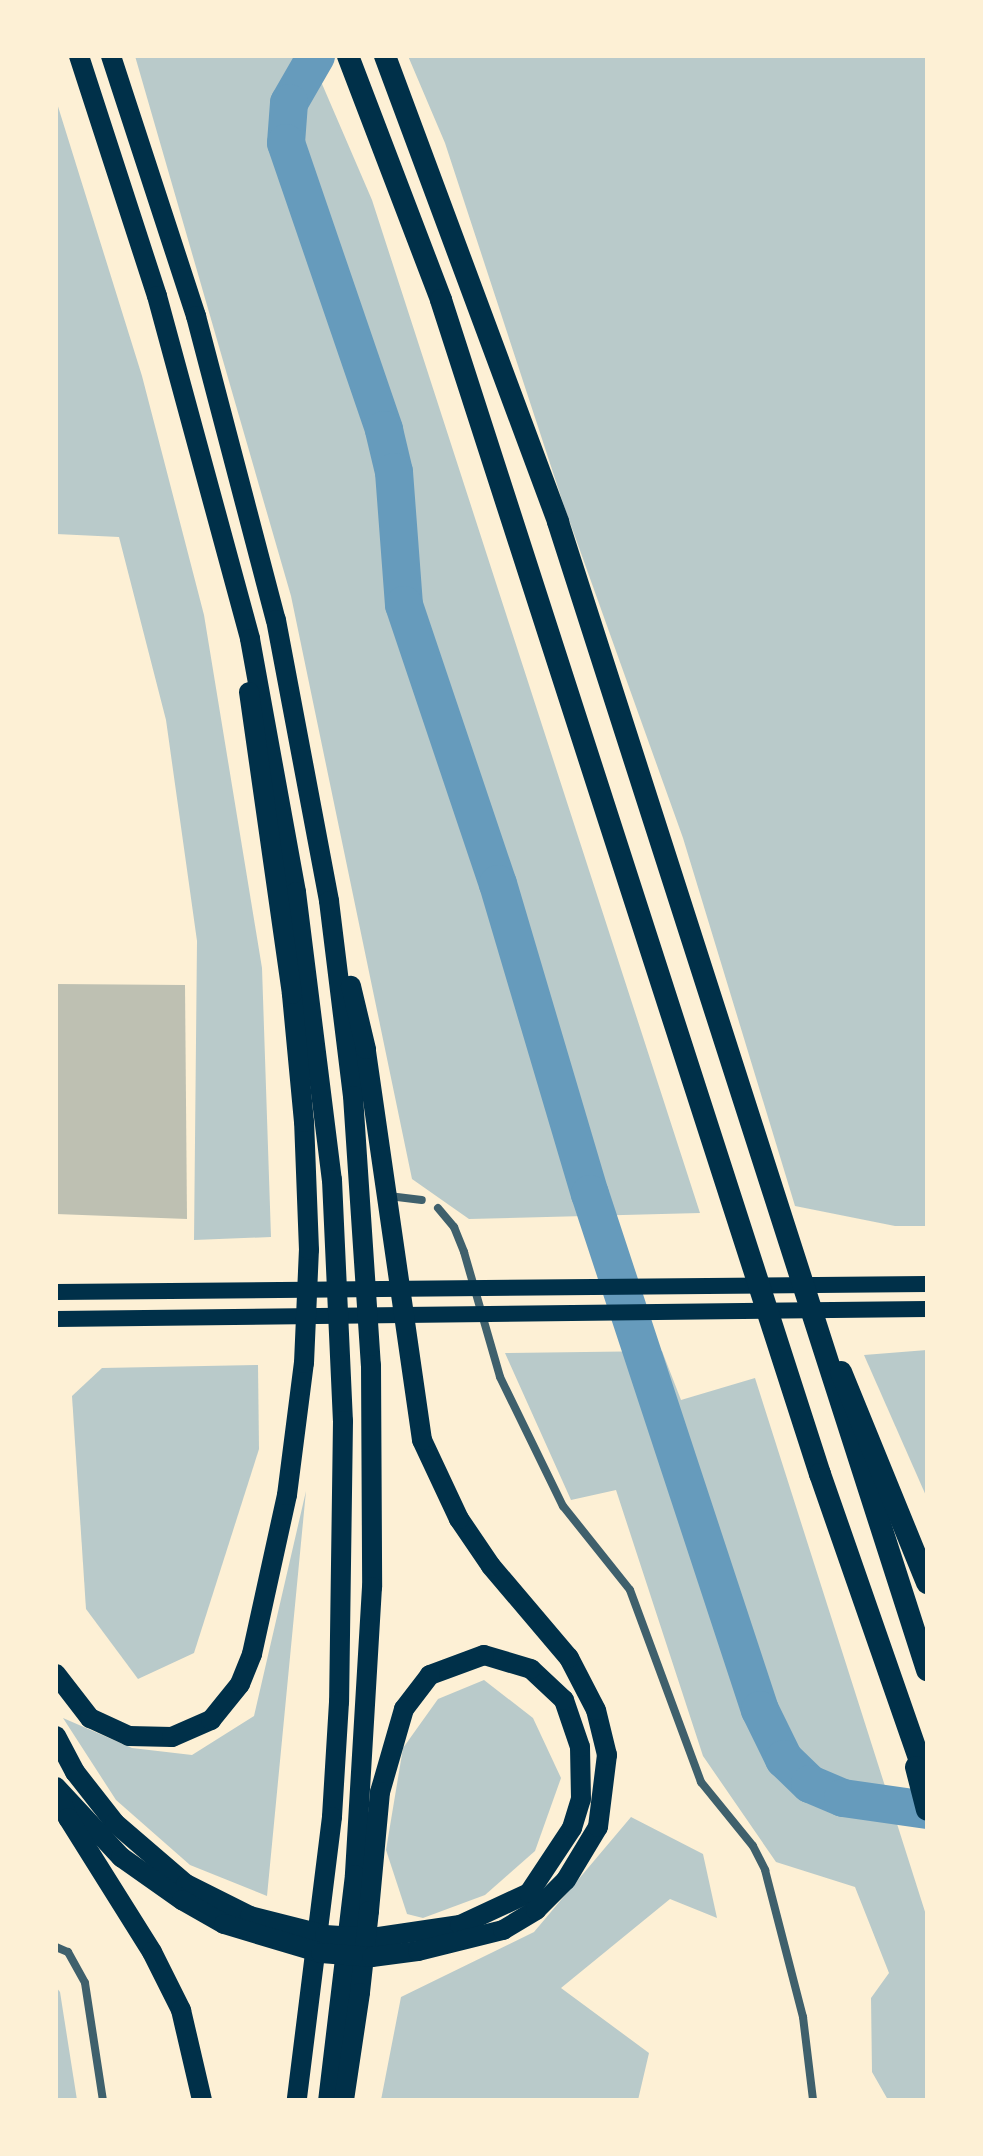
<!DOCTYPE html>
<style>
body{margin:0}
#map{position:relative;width:983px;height:2156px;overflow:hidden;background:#fdf0d5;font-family:"IBM Plex Serif",serif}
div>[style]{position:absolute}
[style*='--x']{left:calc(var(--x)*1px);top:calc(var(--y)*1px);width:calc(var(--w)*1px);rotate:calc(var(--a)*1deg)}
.green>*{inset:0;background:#b9caca}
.river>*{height:38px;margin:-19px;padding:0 19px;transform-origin:19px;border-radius:19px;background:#669bbc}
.building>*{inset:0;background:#bec0b2}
.minor>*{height:8px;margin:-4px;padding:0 4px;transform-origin:4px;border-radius:4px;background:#3f606c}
.secondary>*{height:16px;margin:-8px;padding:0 8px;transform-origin:8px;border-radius:8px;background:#003049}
.trunk>*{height:20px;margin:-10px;padding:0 10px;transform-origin:10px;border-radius:10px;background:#003049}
.motorway>*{height:22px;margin:-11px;padding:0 11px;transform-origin:11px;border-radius:11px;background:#003049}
span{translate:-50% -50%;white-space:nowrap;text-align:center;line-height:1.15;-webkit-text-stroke:8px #fdf0d5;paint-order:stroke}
.frame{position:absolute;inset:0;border:58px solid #fdf0d5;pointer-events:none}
</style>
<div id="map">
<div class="green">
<div style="clip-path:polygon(135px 56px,310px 56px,372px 200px,700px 1213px,469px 1219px,412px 1179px,291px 596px)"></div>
<div style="clip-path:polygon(408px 56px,927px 56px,927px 1226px,895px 1226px,795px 1206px,683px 838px,563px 503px,445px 143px)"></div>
<div style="clip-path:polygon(56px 100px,142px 376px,204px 615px,262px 968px,271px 1237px,194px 1240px,197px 941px,166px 720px,119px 537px,56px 534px)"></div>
<div style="clip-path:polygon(927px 1350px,927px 1498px,864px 1355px)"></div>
<div style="clip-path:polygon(662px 1351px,681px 1400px,755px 1378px,927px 1918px,927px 2100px,888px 2100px,872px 2072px,871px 1998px,889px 1973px,855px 1887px,776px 1862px,703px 1756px,616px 1490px,571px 1500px,505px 1353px)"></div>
<div style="clip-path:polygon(258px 1365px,259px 1449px,194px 1653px,138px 1679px,86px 1609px,72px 1396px,102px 1368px)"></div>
<div style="clip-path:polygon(306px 1491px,267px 1896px,190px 1865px,116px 1800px,63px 1718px,132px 1748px,192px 1755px,254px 1716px)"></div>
<div style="clip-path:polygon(484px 1680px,533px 1718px,561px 1778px,535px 1851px,485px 1895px,423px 1918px,407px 1914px,386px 1850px,403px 1748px,438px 1699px)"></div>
<div style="clip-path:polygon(631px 1817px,703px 1854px,717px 1918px,670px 1899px,561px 1988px,649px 2053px,638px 2100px,381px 2100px,401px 1997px,534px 1932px)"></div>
<div style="clip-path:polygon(56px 1987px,60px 1992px,77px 2100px,56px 2100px)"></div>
</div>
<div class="river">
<div style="--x:316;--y:56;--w:54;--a:119.9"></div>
<div style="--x:289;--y:103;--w:40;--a:94.3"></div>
<div style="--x:286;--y:143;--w:303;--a:71.1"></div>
<div style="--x:384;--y:430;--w:43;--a:76.6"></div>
<div style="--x:394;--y:472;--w:133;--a:85.7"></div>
<div style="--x:404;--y:605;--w:294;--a:71.4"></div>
<div style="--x:498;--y:884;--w:323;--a:73.5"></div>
<div style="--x:590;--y:1194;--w:543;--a:71.77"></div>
<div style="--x:760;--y:1710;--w:55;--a:63.9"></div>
<div style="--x:784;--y:1759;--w:36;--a:44"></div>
<div style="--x:810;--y:1784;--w:36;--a:23"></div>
<div style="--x:843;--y:1798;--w:85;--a:8.1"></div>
</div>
<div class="building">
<div style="clip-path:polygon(56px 984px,185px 985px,187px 1219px,56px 1214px)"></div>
</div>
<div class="minor">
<div style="--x:389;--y:1196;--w:33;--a:7"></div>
<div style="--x:438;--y:1208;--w:25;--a:50"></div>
<div style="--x:454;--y:1227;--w:27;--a:68"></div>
<div style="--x:464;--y:1252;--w:130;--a:73.9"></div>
<div style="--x:500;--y:1377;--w:144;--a:64"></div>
<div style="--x:563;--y:1506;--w:107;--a:51.4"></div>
<div style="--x:630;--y:1590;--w:205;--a:69.7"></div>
<div style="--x:701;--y:1782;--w:82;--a:50.9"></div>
<div style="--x:753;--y:1846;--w:27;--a:63"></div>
<div style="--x:765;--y:1870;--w:152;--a:75.5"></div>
<div style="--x:803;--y:2017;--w:84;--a:83.1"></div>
<div style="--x:56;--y:1947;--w:13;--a:23"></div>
<div style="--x:68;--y:1952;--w:35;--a:61"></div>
<div style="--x:85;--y:1983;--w:118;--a:81.3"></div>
</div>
<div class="secondary">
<div style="--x:56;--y:1292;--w:871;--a:-0.53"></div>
<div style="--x:56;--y:1319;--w:871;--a:-0.66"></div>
</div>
<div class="trunk">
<div style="--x:79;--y:56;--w:252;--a:72"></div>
<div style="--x:157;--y:296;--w:355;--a:74.8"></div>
<div style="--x:250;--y:639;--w:257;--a:79.7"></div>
<div style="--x:296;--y:892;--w:290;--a:82.9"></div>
<div style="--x:332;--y:1180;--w:241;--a:87.4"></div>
<div style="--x:343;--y:1421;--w:281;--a:90.8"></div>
<div style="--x:339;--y:1702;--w:115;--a:93.5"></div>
<div style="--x:332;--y:1817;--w:285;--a:97.1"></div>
<div style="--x:111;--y:56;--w:274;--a:71.9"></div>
<div style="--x:196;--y:316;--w:314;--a:75.3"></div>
<div style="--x:276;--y:620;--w:286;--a:79.3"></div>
<div style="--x:329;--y:901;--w:196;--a:83"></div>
<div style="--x:353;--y:1096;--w:270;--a:86.2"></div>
<div style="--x:371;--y:1365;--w:222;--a:89.7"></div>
<div style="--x:372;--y:1587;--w:289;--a:93.4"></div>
<div style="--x:355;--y:1875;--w:227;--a:96.8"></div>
<div style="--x:56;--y:1674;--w:56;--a:52.3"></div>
<div style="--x:90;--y:1718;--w:43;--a:24.8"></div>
<div style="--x:129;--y:1736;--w:43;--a:1.3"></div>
<div style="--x:172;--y:1737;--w:43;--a:-23.6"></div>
<div style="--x:211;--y:1720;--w:46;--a:-51.1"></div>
<div style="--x:240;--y:1684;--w:32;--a:-68"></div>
<div style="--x:252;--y:1654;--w:163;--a:-77.6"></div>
<div style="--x:287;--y:1495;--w:133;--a:-82.7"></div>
<div style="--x:304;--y:1363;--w:113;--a:-87.5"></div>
<div style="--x:309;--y:1250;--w:128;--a:-92.2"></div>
<div style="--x:304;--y:1122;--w:129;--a:-95.4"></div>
<div style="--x:292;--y:994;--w:305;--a:-98.1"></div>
<div style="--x:56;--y:1736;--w:41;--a:62.2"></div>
<div style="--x:75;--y:1772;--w:65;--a:51.9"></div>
<div style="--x:115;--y:1823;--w:94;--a:40.7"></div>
<div style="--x:186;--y:1884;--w:72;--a:26.6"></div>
<div style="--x:250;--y:1916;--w:77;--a:14.2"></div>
<div style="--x:325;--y:1935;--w:47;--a:3.7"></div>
<div style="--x:372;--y:1938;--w:89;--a:-8.4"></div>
<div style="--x:460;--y:1925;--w:76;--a:-24.9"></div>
<div style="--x:529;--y:1893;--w:78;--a:-56.5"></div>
<div style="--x:572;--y:1828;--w:30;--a:-73"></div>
<div style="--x:581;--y:1799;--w:52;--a:-91.1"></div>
<div style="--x:580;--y:1747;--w:50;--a:-108.8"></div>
<div style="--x:564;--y:1700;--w:45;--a:-136.8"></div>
<div style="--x:531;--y:1669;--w:49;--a:-163.4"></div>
<div style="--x:484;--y:1655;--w:58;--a:159.7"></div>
<div style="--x:430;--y:1675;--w:43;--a:127.4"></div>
<div style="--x:404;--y:1709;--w:86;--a:106.1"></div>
<div style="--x:380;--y:1792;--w:120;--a:95.3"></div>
<div style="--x:369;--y:1911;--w:82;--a:96.3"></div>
<div style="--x:360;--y:1993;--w:108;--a:98.5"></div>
<div style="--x:56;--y:1787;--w:96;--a:47.1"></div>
<div style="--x:121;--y:1857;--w:75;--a:35.2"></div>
<div style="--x:182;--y:1900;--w:48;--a:29.7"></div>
<div style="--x:224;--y:1924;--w:101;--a:16.6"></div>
<div style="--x:321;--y:1953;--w:51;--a:4.5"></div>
<div style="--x:372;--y:1957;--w:46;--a:-7.4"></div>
<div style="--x:418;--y:1951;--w:88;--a:-13.9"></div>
<div style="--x:503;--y:1930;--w:39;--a:-31"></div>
<div style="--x:536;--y:1910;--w:42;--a:-45"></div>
<div style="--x:566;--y:1880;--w:62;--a:-58.9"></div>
<div style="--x:598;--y:1827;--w:73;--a:-82.9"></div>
<div style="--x:607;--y:1755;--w:46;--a:-103.7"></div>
<div style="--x:596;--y:1710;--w:59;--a:-117.4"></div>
<div style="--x:569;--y:1658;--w:121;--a:-130.3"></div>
<div style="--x:491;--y:1566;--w:57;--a:-124.2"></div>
<div style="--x:459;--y:1519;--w:87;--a:-115.1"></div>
<div style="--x:422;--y:1440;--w:395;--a:-98.2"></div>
<div style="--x:366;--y:1049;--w:65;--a:-103.4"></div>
<div style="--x:58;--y:1792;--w:28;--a:69"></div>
<div style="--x:68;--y:1818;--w:158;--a:57.9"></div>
<div style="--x:152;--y:1952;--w:65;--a:63.4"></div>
<div style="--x:181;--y:2010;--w:92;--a:76.9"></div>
</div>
<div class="motorway">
<div style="--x:348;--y:56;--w:261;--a:69.1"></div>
<div style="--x:441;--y:300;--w:1234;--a:72.11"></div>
<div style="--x:820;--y:1474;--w:325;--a:70.8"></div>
<div style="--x:385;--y:56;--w:497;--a:69.6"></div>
<div style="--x:558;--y:522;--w:1206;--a:72.18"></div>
<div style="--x:841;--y:1372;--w:228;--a:67.8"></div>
<div style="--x:916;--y:1767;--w:44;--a:75.7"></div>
</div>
<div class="frame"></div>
</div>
